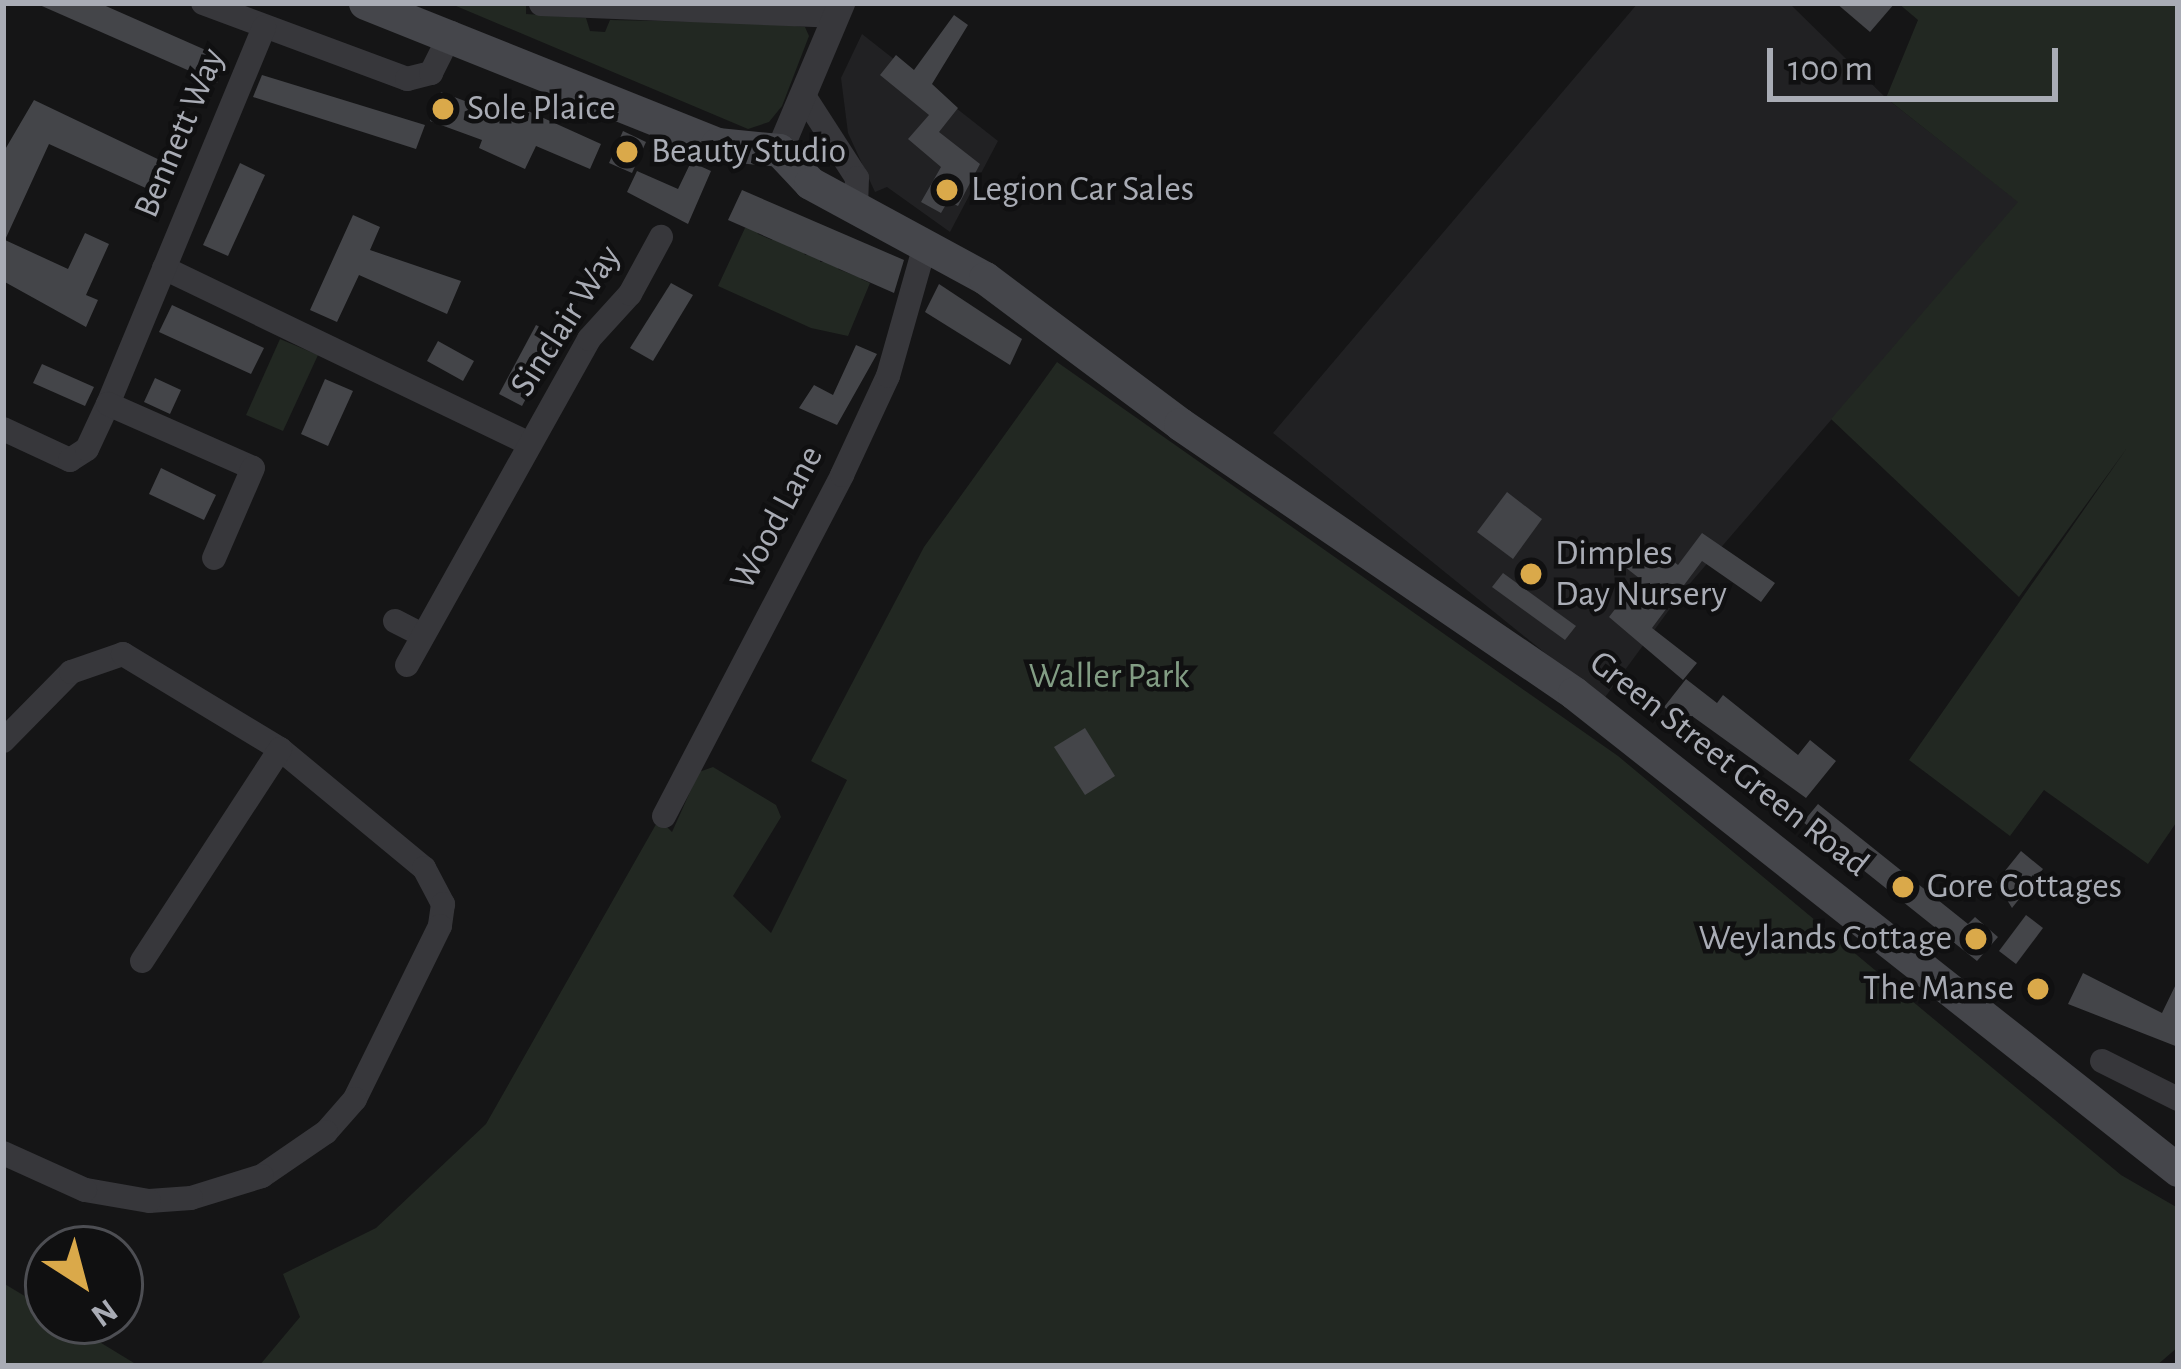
<!DOCTYPE html>
<style>
body{margin:0}
#map{position:relative;width:2181px;height:1369px;overflow:hidden;background:#151516;font-family:"Alegreya Sans",sans-serif}
div>[style]{position:absolute}
[style*='--x']{left:calc(var(--x)*1px);top:calc(var(--y)*1px);width:calc(var(--w)*1px);rotate:calc(var(--a)*1deg)}
.built>*{inset:0;background:#212123}
.green>*{inset:0;background:#222822}
.building>*{inset:0;background:#444549}
.minor>*{height:24px;margin:-12px;padding:0 12px;transform-origin:12px;border-radius:12px;background:#37373b}
.tertiary>*{height:27px;margin:-13.5px;padding:0 13.5px;transform-origin:13.5px;border-radius:13.5px;background:#37373b}
.secondary>*{height:33px;margin:-16.5px;padding:0 16.5px;transform-origin:16.5px;border-radius:16.5px;background:#45464b}
.dots>*{width:33px;height:33px;translate:-50% -50%;box-sizing:border-box;border:6px solid #101011;border-radius:50%}
span{translate:-50% -50%;white-space:nowrap;text-align:center;line-height:1.15;-webkit-text-stroke:9px #101011;paint-order:stroke}
.poi-label{font-size:36px;color:#a9acb5}
.left{translate:0 -50%;text-align:left}
.right{translate:-100% -50%;text-align:right}
.street-label{font-size:36px;color:#a9acb5}
.park-label{font-size:36px;color:#829d84}
.frame{position:absolute;inset:0;border:6px solid #a9acb5;pointer-events:none}
.north{position:absolute;left:24px;top:1225px;width:120px;height:120px;box-sizing:border-box;background:#101011;border:3px solid #4d4e53;border-radius:50%;rotate:144deg;font-size:33px;font-weight:700;line-height:48px;text-align:center;color:#a9acb5}
.north::after{content:'';display:block;margin:auto;width:42px;height:54px;background:#daa94a;clip-path:polygon(50% 0,100% 100%,50% 72%,0 100%)}
.scale{position:absolute;left:1767px;top:48px;width:291px;height:54px;box-sizing:border-box;border:6px solid #a9acb5;border-top:0;padding-left:15px;font-size:36px;line-height:42px;white-space:nowrap;color:#a9acb5;-webkit-text-stroke:9px #101011;paint-order:stroke}
</style>
<div id="map">
<div class="built">
<div style="clip-path:polygon(1638px 3px,1789px 3px,1886px 98px,2019px 202px,1680px 595px,1603px 700px,1273px 433px)"></div>
<div style="clip-path:polygon(862px 34px,998px 141px,950px 232px,887px 187px,875px 192px,848px 133px,841px 78px)"></div>
</div>
<div class="green">
<div style="clip-path:polygon(449px 3px,526px 3px,526px 14px,586px 18px,590px 31px,605px 32px,610px 20px,764px 23px,805px 27px,809px 36px,782px 106px,769px 122px,748px 129px)"></div>
<div style="clip-path:polygon(1898px 3px,2178px 3px,2178px 820px,2148px 864px,2044px 790px,2010px 836px,1909px 760px,2127px 448px,2019px 597px,1831px 419px,2018px 202px,1886px 98px,1918px 20px)"></div>
<div style="clip-path:polygon(755px 224px,758px 234px,772px 240px,775px 233px,791px 248px,800px 243px,805px 255px,822px 253px,820px 262px,841px 262px,838px 269px,856px 276px,864px 272px,861px 279px,870px 283px,848px 336px,811px 328px,718px 286px,745px 228px)"></div>
<div style="clip-path:polygon(280px 339px,318px 355px,283px 431px,246px 415px)"></div>
<div style="clip-path:polygon(1057px 362px,1618px 756px,2121px 1175px,2178px 1208px,2178px 1347px,2156px 1366px,259px 1366px,300px 1317px,283px 1274px,376px 1228px,486px 1124px,659px 819px,672px 832px,699px 772px,713px 767px,776px 805px,781px 817px,733px 896px,771px 933px,847px 780px,811px 761px,924px 547px)"></div>
<div style="clip-path:polygon(3px 1283px,48px 1310px,48px 1321px,65px 1321px,139px 1366px,3px 1366px)"></div>
</div>
<div class="building">
<div style="clip-path:polygon(35px 3px,99px 3px,226px 59px,217px 83px)"></div>
<div style="clip-path:polygon(1836px 3px,1895px 3px,1870px 32px)"></div>
<div style="clip-path:polygon(954px 15px,968px 25px,932px 84px,958px 108px,939px 132px,980px 164px,958px 206px,948px 201px,941px 213px,921px 202px,941px 167px,908px 139px,929px 115px,880px 75px,896px 55px,914px 70px)"></div>
<div style="clip-path:polygon(262px 75px,425px 125px,416px 149px,253px 97px)"></div>
<div style="clip-path:polygon(441px 92px,502px 115px,508px 102px,601px 144px,590px 169px,536px 146px,525px 169px,479px 148px,482px 140px,430px 121px)"></div>
<div style="clip-path:polygon(34px 100px,166px 163px,161px 195px,49px 144px,5px 240px,68px 269px,85px 233px,109px 244px,86px 295px,98px 300px,86px 327px,3px 281px,3px 153px)"></div>
<div style="clip-path:polygon(623px 131px,646px 142px,632px 173px,609px 163px)"></div>
<div style="clip-path:polygon(691px 162px,711px 171px,688px 224px,627px 192px,637px 171px,678px 189px)"></div>
<div style="clip-path:polygon(240px 163px,265px 175px,228px 256px,203px 245px)"></div>
<div style="clip-path:polygon(742px 190px,904px 260px,894px 293px,728px 220px)"></div>
<div style="clip-path:polygon(353px 215px,380px 227px,370px 250px,461px 281px,447px 314px,359px 275px,337px 322px,310px 310px)"></div>
<div style="clip-path:polygon(671px 283px,693px 295px,653px 361px,630px 348px)"></div>
<div style="clip-path:polygon(939px 284px,1022px 339px,1010px 365px,925px 312px)"></div>
<div style="clip-path:polygon(172px 305px,264px 348px,251px 374px,159px 332px)"></div>
<div style="clip-path:polygon(536px 325px,559px 337px,522px 406px,499px 394px)"></div>
<div style="clip-path:polygon(438px 341px,474px 361px,463px 381px,427px 361px)"></div>
<div style="clip-path:polygon(856px 345px,877px 354px,837px 425px,799px 408px,814px 385px,833px 395px)"></div>
<div style="clip-path:polygon(42px 364px,94px 387px,85px 406px,33px 383px)"></div>
<div style="clip-path:polygon(155px 378px,181px 390px,170px 414px,144px 402px)"></div>
<div style="clip-path:polygon(325px 379px,353px 391px,328px 446px,301px 434px)"></div>
<div style="clip-path:polygon(161px 468px,216px 495px,204px 520px,149px 494px)"></div>
<div style="clip-path:polygon(1507px 492px,1542px 519px,1513px 559px,1477px 532px)"></div>
<div style="clip-path:polygon(1702px 533px,1775px 583px,1761px 602px,1702px 561px,1652px 628px,1697px 663px,1683px 680px,1609px 617px,1639px 578px,1625px 567px,1636px 553px,1653px 566px,1663px 553px,1678px 565px)"></div>
<div style="clip-path:polygon(1503px 573px,1576px 626px,1565px 640px,1492px 587px)"></div>
<div style="clip-path:polygon(1686px 679px,1717px 703px,1723px 695px,1798px 755px,1810px 740px,1836px 761px,1806px 798px,1692px 716px,1686px 724px,1664px 707px)"></div>
<div style="clip-path:polygon(1085px 728px,1115px 776px,1085px 795px,1054px 747px)"></div>
<div style="clip-path:polygon(1818px 804px,1968px 924px,1975px 917px,1998px 937px,1977px 961px,1803px 822px)"></div>
<div style="clip-path:polygon(2021px 851px,2043px 869px,2012px 908px,1996px 882px)"></div>
<div style="clip-path:polygon(2026px 915px,2043px 928px,2016px 964px,1999px 951px)"></div>
<div style="clip-path:polygon(2083px 973px,2162px 1013px,2178px 980px,2178px 1047px,2068px 1004px)"></div>
</div>
<div class="minor">
<div style="--x:203;--y:3;--w:218;--a:20.4"></div>
<div style="--x:407;--y:79;--w:25;--a:-14"></div>
<div style="--x:431;--y:73;--w:45;--a:-63.4"></div>
<div style="--x:541;--y:4;--w:293;--a:2.3"></div>
<div style="--x:806;--y:99;--w:94;--a:57.2"></div>
<div style="--x:857;--y:178;--w:27;--a:92"></div>
<div style="--x:164;--y:268;--w:405;--a:25.7"></div>
<div style="--x:108;--y:404;--w:408;--a:-67.5"></div>
<div style="--x:3;--y:429;--w:74;--a:24.8"></div>
<div style="--x:70;--y:460;--w:20;--a:-33"></div>
<div style="--x:87;--y:449;--w:50;--a:-65"></div>
<div style="--x:108;--y:404;--w:158;--a:23.8"></div>
<div style="--x:253;--y:468;--w:98;--a:113.4"></div>
<div style="--x:395;--y:621;--w:31;--a:27"></div>
<div style="--x:407;--y:665;--w:373;--a:-60.8"></div>
<div style="--x:589;--y:339;--w:61;--a:-47.7"></div>
<div style="--x:630;--y:294;--w:65;--a:-61.5"></div>
<div style="--x:3;--y:741;--w:97;--a:-45.4"></div>
<div style="--x:71;--y:672;--w:55;--a:-19.1"></div>
<div style="--x:123;--y:654;--w:184;--a:31.2"></div>
<div style="--x:280;--y:749;--w:187;--a:39.6"></div>
<div style="--x:424;--y:868;--w:41;--a:62.2"></div>
<div style="--x:443;--y:904;--w:22;--a:98"></div>
<div style="--x:440;--y:926;--w:193;--a:116.2"></div>
<div style="--x:355;--y:1099;--w:44;--a:131.3"></div>
<div style="--x:326;--y:1132;--w:78;--a:145.5"></div>
<div style="--x:262;--y:1176;--w:74;--a:162.8"></div>
<div style="--x:191;--y:1198;--w:42;--a:175.9"></div>
<div style="--x:149;--y:1201;--w:65;--a:-170.2"></div>
<div style="--x:85;--y:1190;--w:90;--a:-155.7"></div>
<div style="--x:664;--y:816;--w:385;--a:-62.4"></div>
<div style="--x:842;--y:475;--w:109;--a:-65.1"></div>
<div style="--x:888;--y:376;--w:139;--a:-74.2"></div>
<div style="--x:142;--y:961;--w:253;--a:-56.9"></div>
<div style="--x:2102;--y:1061;--w:85;--a:26.6"></div>
</div>
<div class="tertiary">
<div style="--x:779;--y:150;--w:160;--a:-67.1"></div>
</div>
<div class="secondary">
<div style="--x:365;--y:3;--w:379;--a:21.8"></div>
<div style="--x:717;--y:144;--w:62;--a:5.5"></div>
<div style="--x:779;--y:150;--w:45;--a:46.8"></div>
<div style="--x:810;--y:183;--w:199;--a:28.5"></div>
<div style="--x:985;--y:278;--w:244;--a:36.8"></div>
<div style="--x:1180;--y:424;--w:477;--a:34.3"></div>
<div style="--x:1574;--y:693;--w:770;--a:38.3"></div>
</div>
<div class="dots">
<div style="left:443px;top:109px;background:#daa94a"></div>
<div style="left:627px;top:152px;background:#daa94a"></div>
<div style="left:947px;top:190px;background:#daa94a"></div>
<div style="left:1531px;top:574px;background:#daa94a"></div>
<div style="left:1903px;top:887px;background:#daa94a"></div>
<div style="left:1976px;top:939px;background:#daa94a"></div>
<div style="left:2038px;top:989px;background:#daa94a"></div>
</div>
<div class="poi-label">
<span class="left" style="left:467px;top:109px">Sole Plaice</span>
<span class="left" style="left:651px;top:152px">Beauty Studio</span>
<span class="left" style="left:971px;top:190px">Legion Car Sales</span>
<span class="left" style="left:1555px;top:574px">Dimples<br>Day Nursery</span>
<span class="left" style="left:1927px;top:887px">Gore Cottages</span>
<span class="right" style="left:1952px;top:939px">Weylands Cottage</span>
<span class="right" style="left:2014px;top:989px">The Manse</span>
</div>
<div class="street-label">
<span style="left:180px;top:133px;rotate:-67deg">Bennett Way</span>
<span style="left:566px;top:321px;rotate:-57deg">Sinclair Way</span>
<span style="left:777px;top:518px;rotate:-62deg">Wood Lane</span>
<span style="left:1729px;top:764px;rotate:38deg">Green Street Green Road</span>
</div>
<div class="park-label">
<span style="left:1109px;top:677px">Waller Park</span>
</div>
<div class="frame"></div>
<div class="north">N</div>
<div class="scale">100 m</div>
</div>
